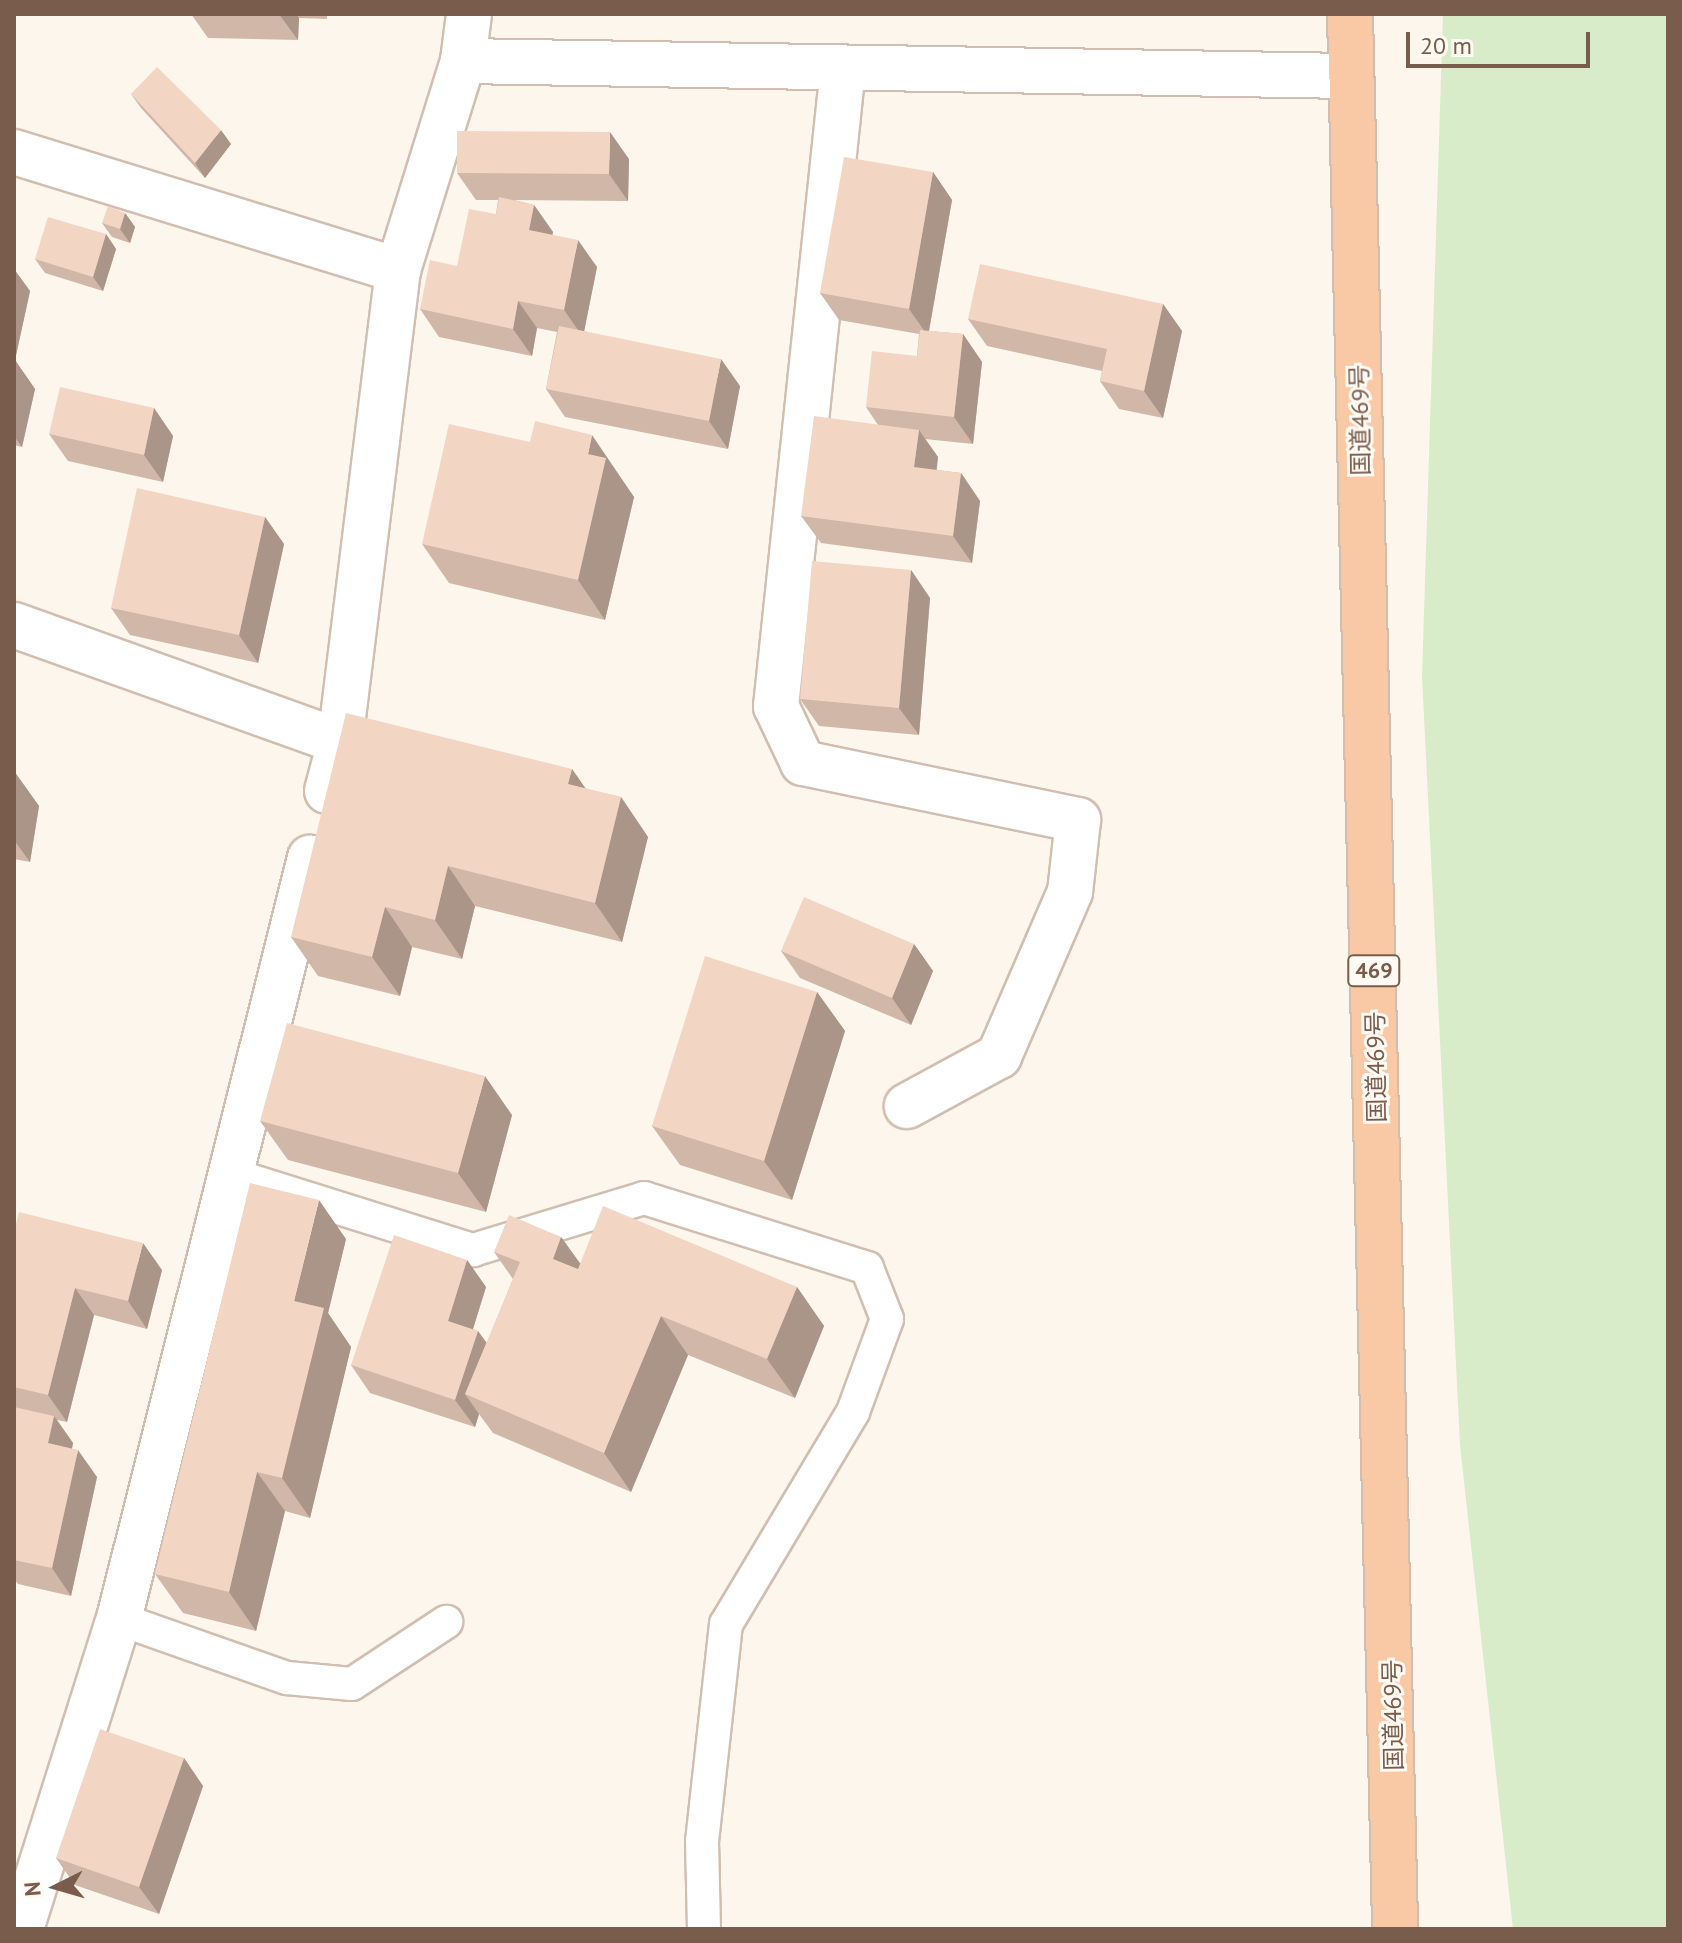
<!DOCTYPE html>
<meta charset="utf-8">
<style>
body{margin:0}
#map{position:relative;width:1682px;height:1943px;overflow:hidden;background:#fdf6ec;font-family:"PT Sans","Noto Sans JP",sans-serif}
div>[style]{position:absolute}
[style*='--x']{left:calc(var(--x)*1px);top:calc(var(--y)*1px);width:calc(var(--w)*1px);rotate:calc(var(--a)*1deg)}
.green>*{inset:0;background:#d8ecc9}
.roads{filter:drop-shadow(2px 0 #d1beb0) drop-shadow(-2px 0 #d1beb0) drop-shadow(0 2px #d1beb0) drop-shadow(0 -2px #d1beb0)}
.service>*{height:32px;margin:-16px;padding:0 16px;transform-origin:16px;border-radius:16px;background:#fff}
.minor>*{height:44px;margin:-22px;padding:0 22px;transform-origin:22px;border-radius:22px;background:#fff}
.trunk>*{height:44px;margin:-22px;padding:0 22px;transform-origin:22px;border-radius:22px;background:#f9c8a4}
.wall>*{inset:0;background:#d1b7a8}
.shaded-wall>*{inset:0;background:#aa9588}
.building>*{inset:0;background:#f3d5c3}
span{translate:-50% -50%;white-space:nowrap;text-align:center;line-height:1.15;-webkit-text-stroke:6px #fffaf3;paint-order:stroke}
.shield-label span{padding:2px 6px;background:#fffaf3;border:2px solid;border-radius:6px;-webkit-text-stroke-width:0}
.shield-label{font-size:22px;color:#7a5c4d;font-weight:700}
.street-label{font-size:24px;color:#7a5c4d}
.frame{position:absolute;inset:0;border:16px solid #7a5c4d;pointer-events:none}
.north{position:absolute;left:16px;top:1847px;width:80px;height:80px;-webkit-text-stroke:6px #fffaf3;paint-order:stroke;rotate:265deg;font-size:22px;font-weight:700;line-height:32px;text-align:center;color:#7a5c4d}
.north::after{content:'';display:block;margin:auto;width:28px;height:36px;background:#7a5c4d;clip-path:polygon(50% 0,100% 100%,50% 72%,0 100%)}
.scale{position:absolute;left:1406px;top:32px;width:184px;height:36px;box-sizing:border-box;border:4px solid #7a5c4d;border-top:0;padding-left:10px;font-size:24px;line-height:28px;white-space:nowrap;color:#7a5c4d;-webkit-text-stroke:6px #fffaf3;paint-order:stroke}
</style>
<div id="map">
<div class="green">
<div style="clip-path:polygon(1443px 14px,1668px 14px,1668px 1929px,1513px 1929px,1460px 1445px,1422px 676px)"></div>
</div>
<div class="roads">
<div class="service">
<div style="--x:230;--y:1174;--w:255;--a:17.4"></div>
<div style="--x:473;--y:1250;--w:179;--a:-16.9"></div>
<div style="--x:644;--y:1198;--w:234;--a:17.4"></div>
<div style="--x:867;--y:1268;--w:55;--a:68.6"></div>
<div style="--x:887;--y:1319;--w:99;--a:110.1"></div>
<div style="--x:853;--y:1412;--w:247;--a:120.9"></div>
<div style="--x:726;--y:1624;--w:218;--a:96.3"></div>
<div style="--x:702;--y:1841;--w:88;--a:88.7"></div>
<div style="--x:119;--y:1619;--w:178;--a:19.4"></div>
<div style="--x:287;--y:1678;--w:65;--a:5.3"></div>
<div style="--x:352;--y:1684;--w:113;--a:-33.4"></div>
</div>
<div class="minor">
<div style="--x:463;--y:61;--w:888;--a:0.97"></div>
<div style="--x:843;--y:68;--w:642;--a:95.99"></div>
<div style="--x:776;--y:706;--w:63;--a:64.7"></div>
<div style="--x:803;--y:763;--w:281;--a:11.7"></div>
<div style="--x:1078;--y:820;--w:72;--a:96.3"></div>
<div style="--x:1070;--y:892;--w:179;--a:113.4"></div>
<div style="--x:999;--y:1056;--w:105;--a:151.5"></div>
<div style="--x:14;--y:152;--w:402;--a:17.1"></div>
<div style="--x:14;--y:625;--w:346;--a:19.7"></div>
<div style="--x:327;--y:791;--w:51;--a:-75.1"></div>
<div style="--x:340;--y:742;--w:476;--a:-83"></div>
<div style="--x:398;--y:270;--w:219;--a:-72.7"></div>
<div style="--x:463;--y:61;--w:47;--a:-82.7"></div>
<div style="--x:21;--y:1929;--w:325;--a:-72.5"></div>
<div style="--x:119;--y:1619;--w:785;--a:-75.91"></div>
</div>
<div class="trunk">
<div style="--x:1350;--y:14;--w:1916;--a:88.65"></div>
</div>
</div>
<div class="wall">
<div style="clip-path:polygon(191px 14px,327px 14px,327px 19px,299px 18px,298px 40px,208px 38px)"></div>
<div style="clip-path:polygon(131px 94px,231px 144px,205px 178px,141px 108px)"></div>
<div style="clip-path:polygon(629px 159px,628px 201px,514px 200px,534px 205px,553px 232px,552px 235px,597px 267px,584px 331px,740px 386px,728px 449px,565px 417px,546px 389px,557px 332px,537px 328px,532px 356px,439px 337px,420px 309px,457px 266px,496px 214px,498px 200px,476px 200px,457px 173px)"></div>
<div style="clip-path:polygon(933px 172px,952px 200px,929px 331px,963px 334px,982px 362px,973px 444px,925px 439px,938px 457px,937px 470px,961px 473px,980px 501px,972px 563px,821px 543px,801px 516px,878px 425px,866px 407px,917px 356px,919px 334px,839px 320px,820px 293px)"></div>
<div style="clip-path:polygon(125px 213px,135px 227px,130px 243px,112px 237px,102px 223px)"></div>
<div style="clip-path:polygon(106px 234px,116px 249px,103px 291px,45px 273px,35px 259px)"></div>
<div style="clip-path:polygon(14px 269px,30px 291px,15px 360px,35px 389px,22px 447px,14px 445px)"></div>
<div style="clip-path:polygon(1163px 304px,1182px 331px,1163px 418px,1119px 409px,1100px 381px,1102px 371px,987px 346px,968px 319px)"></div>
<div style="clip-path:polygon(154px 408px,173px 436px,163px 482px,68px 461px,49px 434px)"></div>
<div style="clip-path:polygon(619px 474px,619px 476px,634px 497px,605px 620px,449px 583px,422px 544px)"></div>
<div style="clip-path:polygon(265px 517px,284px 544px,258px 663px,130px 635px,111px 608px)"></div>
<div style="clip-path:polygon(911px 570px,930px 598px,919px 735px,819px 726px,800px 699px)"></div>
<div style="clip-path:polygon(572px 769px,586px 789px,621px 797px,648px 837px,622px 942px,475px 906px,462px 959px,412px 947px,400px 996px,318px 976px,291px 937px)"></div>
<div style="clip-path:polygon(14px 771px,39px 806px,30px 862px,14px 859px)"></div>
<div style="clip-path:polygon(914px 944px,933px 971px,911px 1025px,800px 978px,781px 951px)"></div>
<div style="clip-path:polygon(817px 992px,845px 1031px,792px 1200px,680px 1165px,652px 1126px)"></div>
<div style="clip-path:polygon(512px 1115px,486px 1212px,288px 1160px,260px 1121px)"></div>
<div style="clip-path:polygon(14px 1232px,162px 1270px,147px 1329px,94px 1315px,67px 1422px,57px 1420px,73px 1443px,72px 1449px,97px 1477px,71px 1596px,18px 1584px,14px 1579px)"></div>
<div style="clip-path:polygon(561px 1237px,580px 1263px,797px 1287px,824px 1326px,795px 1398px,688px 1355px,631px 1492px,493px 1433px,479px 1414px,475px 1427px,370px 1393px,351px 1365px,467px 1260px,486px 1287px,473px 1329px,478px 1331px,487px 1343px,513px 1279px,494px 1252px)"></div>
<div style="clip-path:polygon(346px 1239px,328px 1313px,351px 1347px,310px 1518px,285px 1511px,256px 1631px,183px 1613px,155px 1574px)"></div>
<div style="clip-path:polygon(184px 1758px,203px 1786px,159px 1914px,75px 1885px,56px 1858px)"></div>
</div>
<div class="shaded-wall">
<div style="clip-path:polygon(279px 14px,296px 14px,299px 18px,298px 40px)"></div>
<div style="clip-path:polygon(221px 130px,231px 144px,205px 178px,195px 163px)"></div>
<div style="clip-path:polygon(610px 132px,629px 159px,628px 201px,609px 174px)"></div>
<div style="clip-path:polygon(933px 172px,952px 200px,928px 336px,909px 309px)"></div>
<div style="clip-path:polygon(534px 205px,553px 232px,548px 257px,529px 230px)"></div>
<div style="clip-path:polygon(125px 213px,135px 227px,130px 243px,120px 229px)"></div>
<div style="clip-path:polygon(106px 234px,116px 249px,103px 291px,93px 277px)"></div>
<div style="clip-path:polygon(578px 240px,597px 267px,583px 337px,564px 310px)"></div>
<div style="clip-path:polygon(14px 269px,30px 291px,15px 360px,35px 389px,22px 447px,14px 436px)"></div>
<div style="clip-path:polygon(518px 301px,537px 328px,532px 356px,513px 329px)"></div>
<div style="clip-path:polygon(1163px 304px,1182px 331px,1163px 418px,1144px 391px)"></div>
<div style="clip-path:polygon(963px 334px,982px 362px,973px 444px,954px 417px)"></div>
<div style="clip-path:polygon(721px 359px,740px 386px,728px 449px,709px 421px)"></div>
<div style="clip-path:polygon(154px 408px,173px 436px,163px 482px,144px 455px)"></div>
<div style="clip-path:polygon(919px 430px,938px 457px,933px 495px,914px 467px)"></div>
<div style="clip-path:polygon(592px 435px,634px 497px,605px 620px,578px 580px,588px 454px)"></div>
<div style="clip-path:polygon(961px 473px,980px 501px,972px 563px,953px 536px)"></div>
<div style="clip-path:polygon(265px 517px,284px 544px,258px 663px,239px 635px)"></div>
<div style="clip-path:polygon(911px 570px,930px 598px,919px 735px,899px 708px)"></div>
<div style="clip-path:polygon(572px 769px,599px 808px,568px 784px)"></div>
<div style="clip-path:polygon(14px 771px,39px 806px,30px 862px,14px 840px)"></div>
<div style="clip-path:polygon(621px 797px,648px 837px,622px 942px,595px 903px)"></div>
<div style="clip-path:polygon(448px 866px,475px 906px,462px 959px,435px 920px)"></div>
<div style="clip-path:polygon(385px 907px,412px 947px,400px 996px,372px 957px)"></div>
<div style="clip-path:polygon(914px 944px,933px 971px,911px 1025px,892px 998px)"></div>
<div style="clip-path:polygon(817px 992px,845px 1031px,792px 1200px,764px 1161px)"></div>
<div style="clip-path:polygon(485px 1076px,512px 1115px,486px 1212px,458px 1173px)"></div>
<div style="clip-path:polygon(319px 1200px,346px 1239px,328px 1313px,351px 1347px,310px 1518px,282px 1478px,294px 1301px)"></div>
<div style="clip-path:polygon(561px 1237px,589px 1276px,553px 1259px)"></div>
<div style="clip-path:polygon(143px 1243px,162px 1270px,147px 1329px,128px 1301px)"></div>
<div style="clip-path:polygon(467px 1260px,486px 1287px,467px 1348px,448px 1321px)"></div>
<div style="clip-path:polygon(797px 1287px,824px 1326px,795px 1398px,767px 1359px)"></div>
<div style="clip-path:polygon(75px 1288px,94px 1315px,67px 1422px,48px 1395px)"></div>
<div style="clip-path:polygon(661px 1316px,688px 1355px,631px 1492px,604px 1453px)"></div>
<div style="clip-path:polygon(478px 1331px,497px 1358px,465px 1394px,479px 1414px,475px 1427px,455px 1400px)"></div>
<div style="clip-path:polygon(54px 1416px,73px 1443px,67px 1471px,48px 1443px)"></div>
<div style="clip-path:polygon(78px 1450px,97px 1477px,71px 1596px,52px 1568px)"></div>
<div style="clip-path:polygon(257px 1472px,285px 1511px,256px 1631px,229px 1592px)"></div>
<div style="clip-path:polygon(184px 1758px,203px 1786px,159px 1914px,139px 1887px)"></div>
</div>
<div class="building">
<div style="clip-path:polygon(157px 67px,221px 130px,195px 163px,131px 94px)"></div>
<div style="clip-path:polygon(457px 131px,610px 132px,609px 174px,457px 173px)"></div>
<div style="clip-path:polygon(844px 157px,933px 172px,909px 309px,820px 293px)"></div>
<div style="clip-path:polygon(499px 197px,534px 205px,529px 230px,578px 240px,564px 310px,518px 301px,513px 329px,420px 309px,430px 260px,457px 266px,469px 209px,496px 214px)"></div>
<div style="clip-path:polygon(108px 206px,125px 213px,120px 229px,102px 223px)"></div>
<div style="clip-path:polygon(48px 217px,106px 234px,93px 277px,35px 259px)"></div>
<div style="clip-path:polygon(980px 264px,1163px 304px,1144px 391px,1100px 381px,1107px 349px,968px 319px)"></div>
<div style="clip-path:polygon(559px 326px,721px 359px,709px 421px,546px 389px)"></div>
<div style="clip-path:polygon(920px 330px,963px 334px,954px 417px,866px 407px,872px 351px,917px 356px)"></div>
<div style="clip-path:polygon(60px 387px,154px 408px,144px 455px,49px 434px)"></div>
<div style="clip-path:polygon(814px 416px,919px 430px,914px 467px,961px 473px,953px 536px,801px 516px)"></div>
<div style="clip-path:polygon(535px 421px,592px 435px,588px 454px,606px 458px,578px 580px,422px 544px,449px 424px,530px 442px)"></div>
<div style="clip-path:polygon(137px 488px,265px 517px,239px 635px,111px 608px)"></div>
<div style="clip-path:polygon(812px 561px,911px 570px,899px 708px,800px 699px)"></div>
<div style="clip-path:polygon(346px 713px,572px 769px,568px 784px,621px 797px,595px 903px,448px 866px,435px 920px,385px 907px,372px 957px,291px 937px)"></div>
<div style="clip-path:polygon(804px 897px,914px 944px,892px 998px,781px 951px)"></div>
<div style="clip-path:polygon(705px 956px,817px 992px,764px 1161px,652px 1126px)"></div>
<div style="clip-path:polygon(287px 1023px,485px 1076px,458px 1173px,260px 1121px)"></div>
<div style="clip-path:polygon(250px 1183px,319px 1200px,294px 1301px,324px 1308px,282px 1478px,257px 1472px,229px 1592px,155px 1574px)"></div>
<div style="clip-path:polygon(603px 1206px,797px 1287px,767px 1359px,661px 1316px,604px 1453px,465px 1394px,520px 1262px,494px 1252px,509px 1215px,561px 1237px,553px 1259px,578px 1269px)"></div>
<div style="clip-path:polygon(19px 1212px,143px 1243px,128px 1301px,75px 1288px,48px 1395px,14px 1387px,14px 1232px)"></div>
<div style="clip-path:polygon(394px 1235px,467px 1260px,448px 1321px,478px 1331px,455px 1400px,351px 1365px)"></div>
<div style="clip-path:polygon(14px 1407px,54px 1416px,48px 1443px,78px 1450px,52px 1568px,14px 1560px)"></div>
<div style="clip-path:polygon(100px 1729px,184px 1758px,139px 1887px,56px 1858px)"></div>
</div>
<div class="shield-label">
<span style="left:1374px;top:971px">469</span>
</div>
<div class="street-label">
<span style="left:1360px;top:420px;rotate:-91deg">国道469号</span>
<span style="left:1376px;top:1067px;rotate:-91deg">国道469号</span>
<span style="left:1393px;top:1715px;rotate:-91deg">国道469号</span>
</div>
<div class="frame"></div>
<div class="north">N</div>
<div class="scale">20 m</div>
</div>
